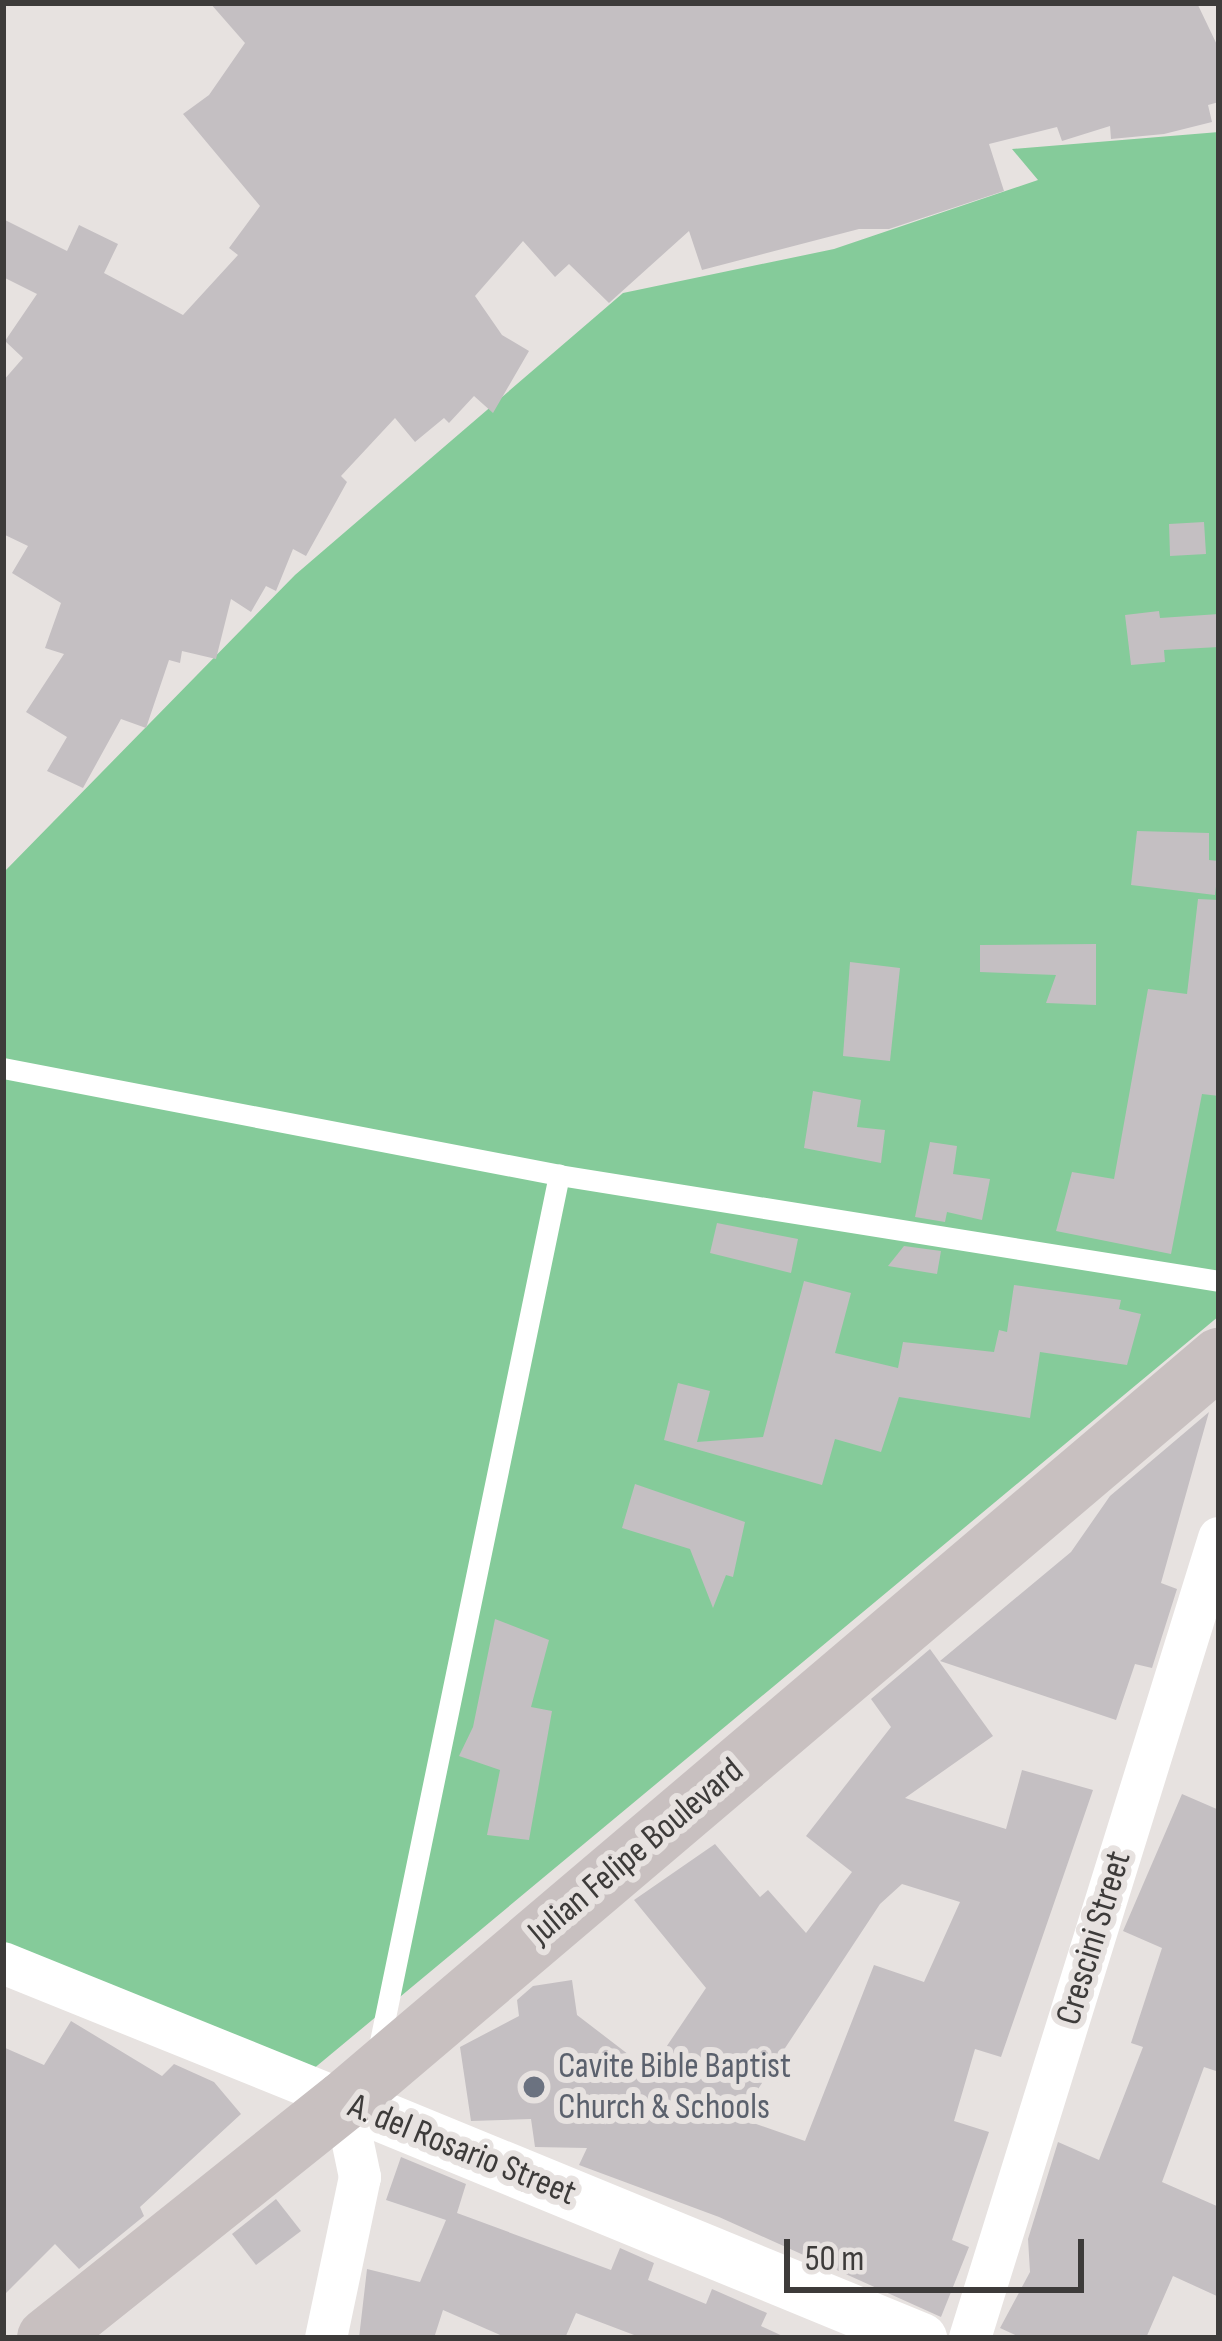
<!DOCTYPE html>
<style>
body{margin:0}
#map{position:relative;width:1222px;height:2341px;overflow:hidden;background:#e7e2e0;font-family:"Sofia Sans Condensed",sans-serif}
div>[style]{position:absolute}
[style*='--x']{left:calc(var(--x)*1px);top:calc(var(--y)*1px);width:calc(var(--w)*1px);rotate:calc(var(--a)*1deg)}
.green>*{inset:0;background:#85cb9a}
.building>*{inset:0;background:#c4bfc2}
.service>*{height:21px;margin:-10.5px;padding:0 10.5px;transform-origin:10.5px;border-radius:10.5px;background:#fff}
.minor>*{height:42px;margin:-21px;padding:0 21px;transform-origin:21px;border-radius:21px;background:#fff}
.tertiary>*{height:51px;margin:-25.5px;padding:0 25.5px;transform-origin:25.5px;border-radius:25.5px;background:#fff}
.secondary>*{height:60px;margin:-30px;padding:0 30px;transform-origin:30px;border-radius:30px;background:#c8c0c0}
.dots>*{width:33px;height:33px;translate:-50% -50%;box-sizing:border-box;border:6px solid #e7e2e0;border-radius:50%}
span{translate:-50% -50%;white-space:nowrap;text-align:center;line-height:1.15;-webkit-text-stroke:12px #e7e2e0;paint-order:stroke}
.street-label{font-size:36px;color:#3d3b3a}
.worship-label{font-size:36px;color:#5b616d}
.left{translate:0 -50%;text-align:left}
.frame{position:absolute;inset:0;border:6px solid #3d3b3a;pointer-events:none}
.scale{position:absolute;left:784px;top:2239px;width:300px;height:54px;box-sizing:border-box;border:6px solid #3d3b3a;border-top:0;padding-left:15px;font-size:36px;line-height:42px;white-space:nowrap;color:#3d3b3a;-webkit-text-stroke:9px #e7e2e0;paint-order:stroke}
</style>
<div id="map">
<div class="green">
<div style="clip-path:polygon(1219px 132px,1219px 1316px,312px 2070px,3px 1945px,4px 872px,295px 575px,623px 293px,834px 249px,1038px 180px,1012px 149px)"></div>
</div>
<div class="building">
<div style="clip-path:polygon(210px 3px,1197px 3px,1219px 49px,1219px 102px,1208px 105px,1212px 122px,1164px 134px,1111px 139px,1110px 126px,1062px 141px,1057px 127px,989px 144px,1004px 191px,889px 229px,859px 229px,702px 270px,689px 231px,609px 303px,569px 264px,555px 277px,523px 241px,475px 296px,502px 335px,529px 351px,493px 413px,474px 396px,449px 423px,444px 418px,415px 442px,395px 418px,341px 476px,347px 482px,306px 556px,293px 549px,276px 591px,266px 586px,251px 612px,231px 599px,216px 659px,182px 651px,180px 663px,169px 660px,146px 728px,121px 719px,83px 788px,47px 771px,67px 737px,26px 712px,64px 654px,45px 648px,61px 603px,12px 573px,28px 546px,3px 534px,3px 381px,23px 358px,5px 341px,37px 294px,3px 277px,3px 219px,67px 251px,79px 225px,118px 244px,104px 273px,183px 315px,238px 255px,229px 248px,260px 206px,183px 114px,209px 95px,245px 43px)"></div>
<div style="clip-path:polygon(1204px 522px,1206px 554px,1170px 556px,1169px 524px)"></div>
<div style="clip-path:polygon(1159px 611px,1160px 618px,1219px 614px,1219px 647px,1164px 650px,1165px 662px,1131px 665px,1125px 615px)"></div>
<div style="clip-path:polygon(1137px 831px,1209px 833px,1209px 860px,1219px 861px,1215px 895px,1131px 885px)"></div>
<div style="clip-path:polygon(1198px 899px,1219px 900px,1219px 1096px,1202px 1094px,1171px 1254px,1056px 1231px,1072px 1172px,1114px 1179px,1148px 989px,1187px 994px)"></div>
<div style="clip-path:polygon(1096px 944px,1096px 1005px,1046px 1003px,1056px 975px,980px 972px,980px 945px)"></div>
<div style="clip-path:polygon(850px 962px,900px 968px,890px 1061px,843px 1056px)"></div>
<div style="clip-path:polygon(813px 1091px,861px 1100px,857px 1127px,885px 1130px,881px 1163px,804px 1148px)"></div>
<div style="clip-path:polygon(930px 1142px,957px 1146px,953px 1174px,990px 1179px,982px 1220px,947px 1212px,945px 1222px,915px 1217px)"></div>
<div style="clip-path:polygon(717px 1223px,798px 1239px,791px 1273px,710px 1253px)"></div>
<div style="clip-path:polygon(904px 1246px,941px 1251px,937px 1274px,888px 1266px)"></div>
<div style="clip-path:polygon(804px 1281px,851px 1293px,835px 1353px,898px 1368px,903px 1342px,994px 1352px,999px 1330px,1007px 1332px,1014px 1285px,1121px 1300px,1119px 1309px,1141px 1314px,1127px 1365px,1040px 1352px,1030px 1418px,899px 1397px,881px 1452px,835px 1439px,822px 1485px,664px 1440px,678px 1383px,710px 1391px,697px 1442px,763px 1437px)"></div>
<div style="clip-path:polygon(1209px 1412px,1161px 1583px,1177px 1589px,1152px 1668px,1135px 1664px,1116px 1720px,940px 1661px,1071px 1552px,1110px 1496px)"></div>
<div style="clip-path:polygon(635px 1484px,745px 1522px,733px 1577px,726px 1575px,713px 1608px,690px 1549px,622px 1528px)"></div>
<div style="clip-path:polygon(495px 1619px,549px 1640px,531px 1707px,552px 1711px,529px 1840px,487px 1835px,500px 1770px,459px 1756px,473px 1727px)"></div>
<div style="clip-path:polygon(evenodd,930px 1649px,993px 1736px,905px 1798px,1006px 1829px,1022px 1770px,1093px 1790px,1001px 2057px,975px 2049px,954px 2121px,989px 2132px,952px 2240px,969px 2247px,941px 2317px,719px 2217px,579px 2165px,587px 2148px,535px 2147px,531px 2119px,471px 2121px,460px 2047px,519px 2016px,517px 2000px,533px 1986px,572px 1980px,577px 2015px,650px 2071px,706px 1988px,634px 1900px,715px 1844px,760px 1897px,768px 1890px,806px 1933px,852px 1872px,806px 1836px,891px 1727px,871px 1699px,930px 1649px,902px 1884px,960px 1902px,924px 1982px,874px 1965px,805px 2141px,739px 2118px,880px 1904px,902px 1884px)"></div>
<div style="clip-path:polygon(1182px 1794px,1219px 1810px,1219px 2072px,1204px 2067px,1162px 2182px,1219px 2207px,1219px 2297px,1173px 2276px,1146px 2338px,1022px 2338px,1000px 2328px,1030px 2272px,1028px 2239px,1058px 2142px,1099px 2160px,1143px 2047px,1131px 2043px,1162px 1948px,1123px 1931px)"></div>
<div style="clip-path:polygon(71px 2021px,162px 2076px,174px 2064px,214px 2082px,241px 2114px,140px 2207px,144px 2216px,79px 2269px,55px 2244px,3px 2296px,3px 2047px,44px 2065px)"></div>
<div style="clip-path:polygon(401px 2157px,466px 2184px,457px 2213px,611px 2270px,620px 2248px,654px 2263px,648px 2280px,706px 2304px,712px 2289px,767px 2313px,761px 2326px,787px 2338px,642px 2338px,576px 2313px,565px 2338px,507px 2338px,443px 2310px,434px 2338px,359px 2338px,367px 2269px,420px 2282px,446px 2220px,386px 2200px)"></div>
<div style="clip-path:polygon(276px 2199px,301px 2231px,256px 2265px,232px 2234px)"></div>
</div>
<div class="service">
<div style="--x:3;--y:1068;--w:566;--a:10.89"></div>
<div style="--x:559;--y:1175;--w:668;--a:9.12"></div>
<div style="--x:377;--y:2056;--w:900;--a:-78.33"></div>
</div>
<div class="minor">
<div style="--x:3;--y:1963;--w:368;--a:22"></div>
<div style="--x:344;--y:2101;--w:78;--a:78.1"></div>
<div style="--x:360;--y:2177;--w:165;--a:101.9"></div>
<div style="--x:970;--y:2338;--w:838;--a:-72.71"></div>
</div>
<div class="tertiary">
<div style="--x:344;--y:2101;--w:624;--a:22.33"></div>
</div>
<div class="secondary">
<div style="--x:47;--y:2338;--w:380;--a:-38.6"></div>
<div style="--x:344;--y:2101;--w:1148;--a:-40.34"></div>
</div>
<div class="dots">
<div style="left:534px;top:2087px;background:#6b7280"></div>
</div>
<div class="street-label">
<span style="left:636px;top:1852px;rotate:-40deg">Julian Felipe Boulevard</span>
<span style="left:1094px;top:1938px;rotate:-73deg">Crescini Street</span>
<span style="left:462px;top:2150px;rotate:22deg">A. del Rosario Street</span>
</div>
<div class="worship-label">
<span class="left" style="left:558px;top:2087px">Cavite Bible Baptist<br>Church &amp; Schools</span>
</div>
<div class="frame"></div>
<div class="scale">50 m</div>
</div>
